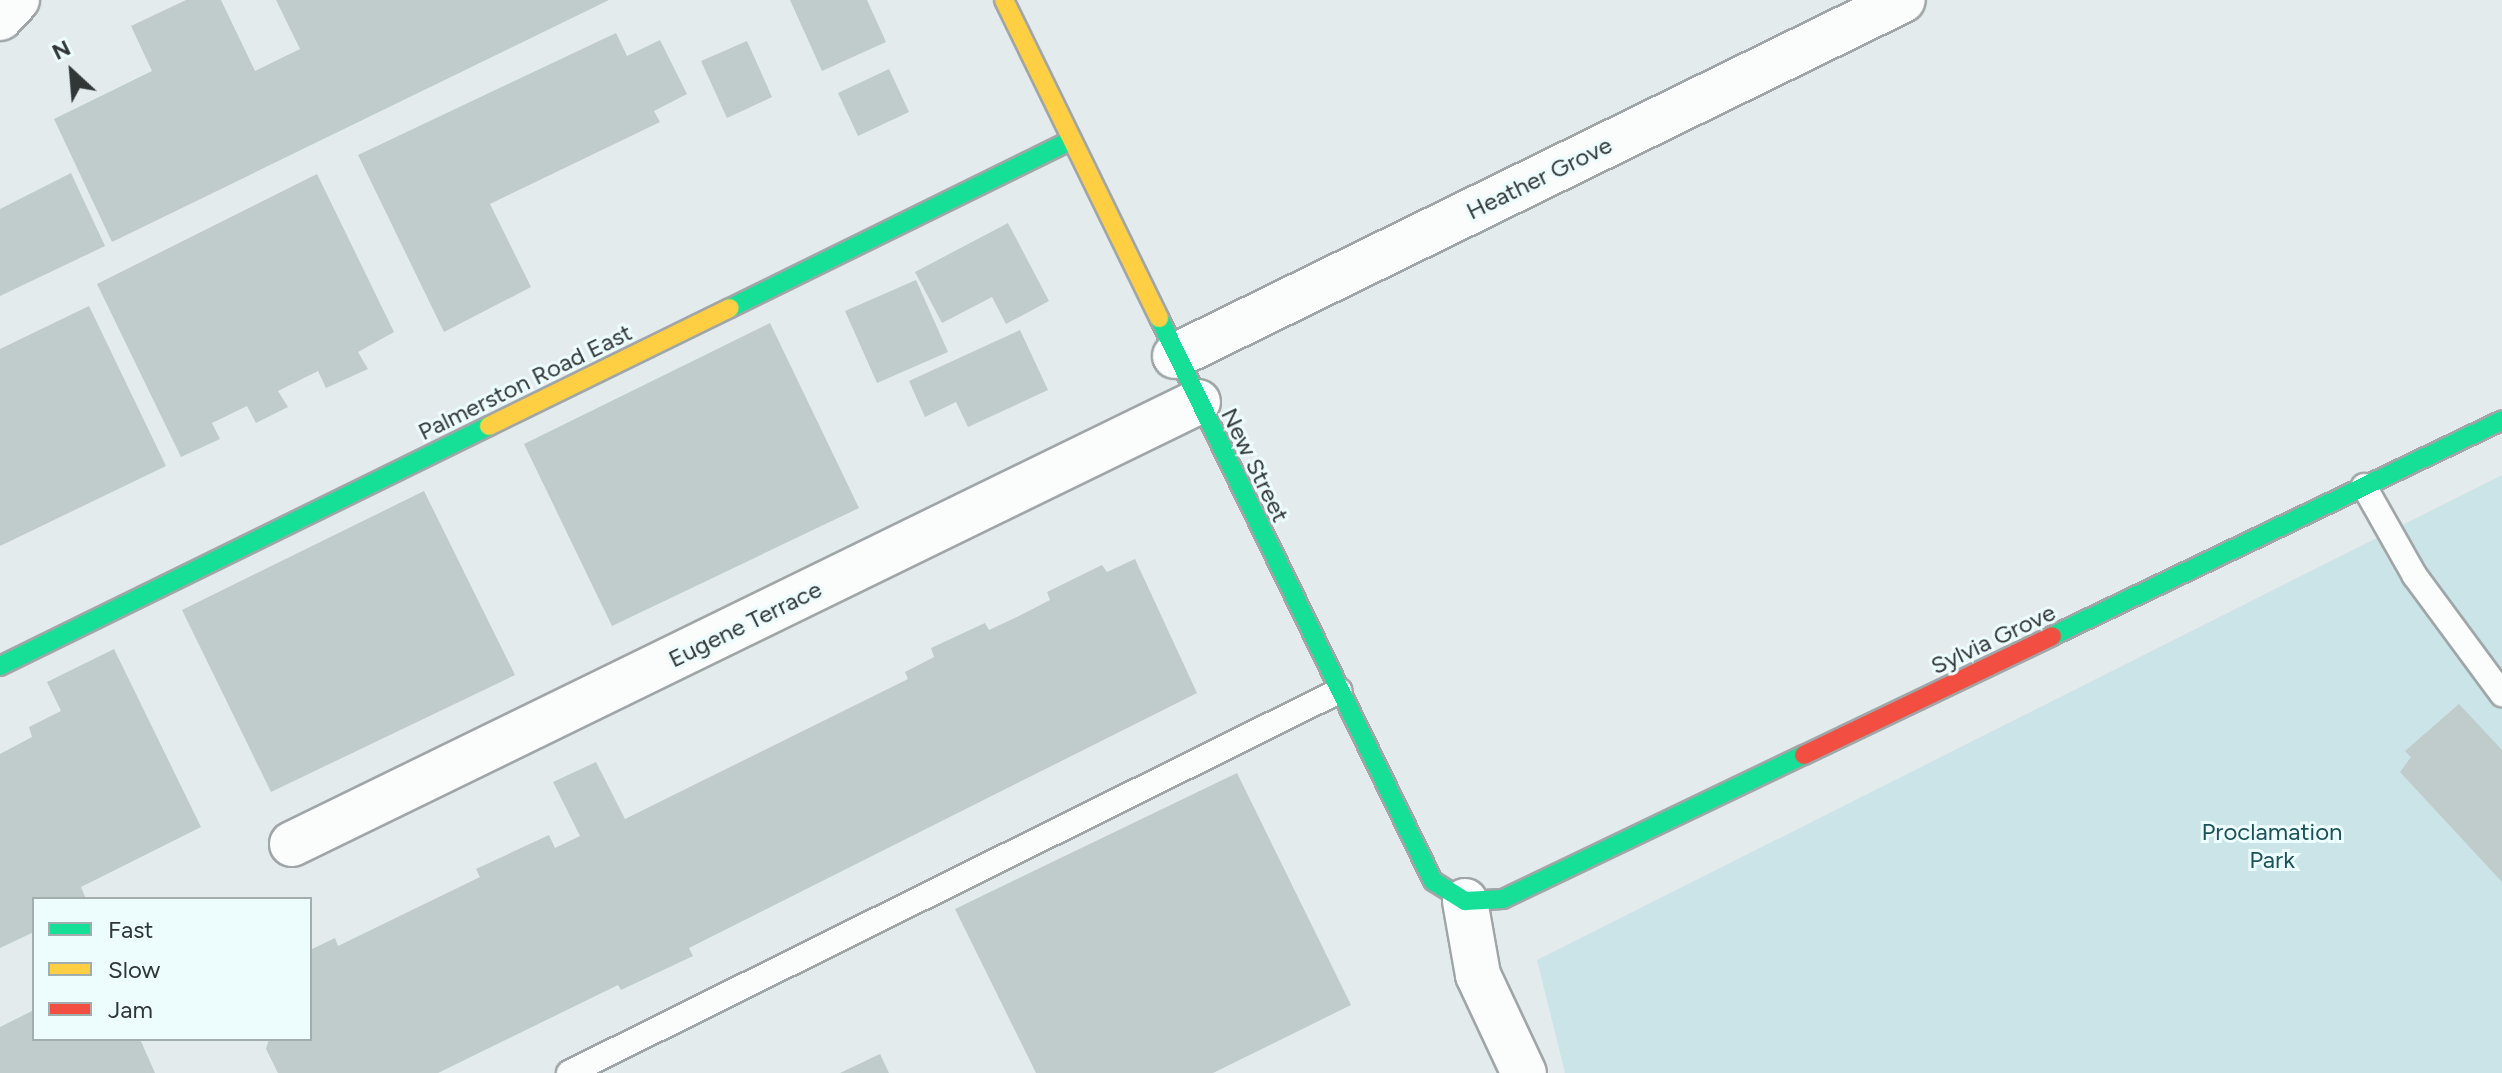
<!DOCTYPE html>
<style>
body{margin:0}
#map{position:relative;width:2502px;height:1073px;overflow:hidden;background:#e4ebec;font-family:Figtree,sans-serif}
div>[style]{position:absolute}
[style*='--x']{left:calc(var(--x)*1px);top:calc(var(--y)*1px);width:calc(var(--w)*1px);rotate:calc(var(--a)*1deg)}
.green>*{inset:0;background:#cae4e7}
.building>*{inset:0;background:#c0cbcc}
.roads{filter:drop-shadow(2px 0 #a0a6a7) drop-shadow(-2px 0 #a0a6a7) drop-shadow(0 2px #a0a6a7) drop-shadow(0 -2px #a0a6a7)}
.lane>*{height:24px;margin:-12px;padding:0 12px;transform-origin:12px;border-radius:12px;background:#fbfcfc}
.street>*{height:44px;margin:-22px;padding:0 22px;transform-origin:22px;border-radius:22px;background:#fbfcfc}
.fast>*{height:18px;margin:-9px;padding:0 9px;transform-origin:9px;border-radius:9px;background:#16e098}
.slow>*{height:18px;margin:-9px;padding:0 9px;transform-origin:9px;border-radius:9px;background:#ffcf43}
.jam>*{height:18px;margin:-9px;padding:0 9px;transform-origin:9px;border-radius:9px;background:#f24e42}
span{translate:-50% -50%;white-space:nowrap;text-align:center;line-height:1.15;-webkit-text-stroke:6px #edfcfd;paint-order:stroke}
.street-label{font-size:24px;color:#313737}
.park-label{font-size:24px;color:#1a535a}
.legend{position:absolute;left:32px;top:897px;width:280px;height:144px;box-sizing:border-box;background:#edfcfd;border:2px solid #a2adae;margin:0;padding:10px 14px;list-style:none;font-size:24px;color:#313737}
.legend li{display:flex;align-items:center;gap:16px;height:40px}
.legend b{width:40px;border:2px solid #a2adae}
.north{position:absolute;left:32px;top:32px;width:80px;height:80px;-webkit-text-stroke:6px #edfcfd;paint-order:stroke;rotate:334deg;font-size:22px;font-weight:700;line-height:32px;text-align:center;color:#313737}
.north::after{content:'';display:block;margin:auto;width:28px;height:36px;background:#313737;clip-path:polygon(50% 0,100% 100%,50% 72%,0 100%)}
</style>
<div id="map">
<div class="green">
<div style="clip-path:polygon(2502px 475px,2502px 1073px,1565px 1073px,1537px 960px)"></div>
</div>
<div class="building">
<div style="clip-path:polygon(186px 0,221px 0,255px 71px,300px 49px,276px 0,609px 0,112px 242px,54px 119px,152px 71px,131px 26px)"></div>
<div style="clip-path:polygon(790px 0,867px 0,886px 42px,822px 71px)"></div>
<div style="clip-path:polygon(616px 33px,627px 56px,660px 40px,687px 94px,654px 111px,660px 122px,490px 204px,531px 287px,444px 332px,358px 155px)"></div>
<div style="clip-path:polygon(747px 41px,772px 97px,727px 118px,701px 61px)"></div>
<div style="clip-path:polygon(889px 69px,909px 112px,858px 136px,838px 93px)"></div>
<div style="clip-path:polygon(71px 173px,105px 246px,0 296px,0 209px)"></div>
<div style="clip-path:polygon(317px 174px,394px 332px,358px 352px,368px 369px,326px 388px,318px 371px,278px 391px,288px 407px,256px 423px,247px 406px,212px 423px,220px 439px,181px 457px,97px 284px)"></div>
<div style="clip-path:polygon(1008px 223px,1049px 301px,1006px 324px,992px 297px,942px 323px,915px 272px)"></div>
<div style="clip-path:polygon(916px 280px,948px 352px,877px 383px,845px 311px)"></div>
<div style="clip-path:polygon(89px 306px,166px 466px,0 546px,0 349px)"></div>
<div style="clip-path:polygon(770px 323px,859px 508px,612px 626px,524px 444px)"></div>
<div style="clip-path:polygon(1020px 330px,1048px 390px,968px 427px,956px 402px,925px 417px,909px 381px)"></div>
<div style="clip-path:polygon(424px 491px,515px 675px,271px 792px,182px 610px)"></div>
<div style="clip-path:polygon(1135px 559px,1197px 693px,689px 948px,693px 956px,621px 990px,618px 985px,438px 1073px,278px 1073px,266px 1049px,269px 1039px,310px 1039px,310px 950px,335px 938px,338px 946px,480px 877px,476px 869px,549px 835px,555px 848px,580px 836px,553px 782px,596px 762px,625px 819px,908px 679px,905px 672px,934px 657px,931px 648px,985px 623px,989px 630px,1019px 616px,1050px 600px,1047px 592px,1102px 565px,1107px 572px)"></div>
<div style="clip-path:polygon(114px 649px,201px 827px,81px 887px,86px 899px,34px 899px,34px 932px,0 948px,0 754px,32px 737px,29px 727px,61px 711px,47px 682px)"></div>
<div style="clip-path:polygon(2459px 704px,2502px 750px,2502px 882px,2400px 772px,2411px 757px,2405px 751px)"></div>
<div style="clip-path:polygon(1237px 773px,1351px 1005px,1213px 1073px,1036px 1073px,955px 909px)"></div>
<div style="clip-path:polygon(34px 1010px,34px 1039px,140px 1039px,155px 1073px,0 1073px,0 1027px)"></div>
<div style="clip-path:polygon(880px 1054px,889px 1073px,840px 1073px)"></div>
</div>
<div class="roads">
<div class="lane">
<div style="--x:2364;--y:486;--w:103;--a:60.5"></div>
<div style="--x:2415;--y:576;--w:147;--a:53.6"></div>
<div style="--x:569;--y:1073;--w:860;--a:-26.39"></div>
</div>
<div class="street">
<div style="--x:0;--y:18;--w:25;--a:-47"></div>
<div style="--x:1175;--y:356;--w:810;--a:-26.06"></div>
<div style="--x:292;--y:844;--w:1008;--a:-26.01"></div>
<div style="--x:1465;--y:901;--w:75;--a:80"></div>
<div style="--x:1478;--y:975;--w:108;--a:64.9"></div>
</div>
<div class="fast">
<div style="--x:730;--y:308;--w:381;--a:-26.2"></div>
<div style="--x:1159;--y:318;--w:626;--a:64.05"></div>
<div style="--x:1433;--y:881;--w:38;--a:32"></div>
<div style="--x:1465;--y:901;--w:38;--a:-3"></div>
<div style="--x:1503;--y:899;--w:334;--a:-25.6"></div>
<div style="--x:2052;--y:636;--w:499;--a:-25.6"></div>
<div style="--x:0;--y:666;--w:545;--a:-26.14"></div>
</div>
<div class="slow">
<div style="--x:1004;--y:0;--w:354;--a:64"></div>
<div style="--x:489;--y:426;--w:268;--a:-26.1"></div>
</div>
<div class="jam">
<div style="--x:1804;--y:755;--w:275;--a:-25.6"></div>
</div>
</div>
<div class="street-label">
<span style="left:1539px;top:178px;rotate:-26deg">Heather Grove</span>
<span style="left:525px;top:382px;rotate:-26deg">Palmerston Road East</span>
<span style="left:1255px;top:465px;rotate:64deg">New Street</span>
<span style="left:745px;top:624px;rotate:-26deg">Eugene Terrace</span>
<span style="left:1993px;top:639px;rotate:-25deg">Sylvia Grove</span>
</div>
<div class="park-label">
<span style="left:2272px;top:846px">Proclamation<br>Park</span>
</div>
<ul class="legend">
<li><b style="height:10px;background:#16e098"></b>Fast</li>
<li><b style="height:10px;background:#ffcf43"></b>Slow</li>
<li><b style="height:10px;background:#f24e42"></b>Jam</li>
</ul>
<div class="north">N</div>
</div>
